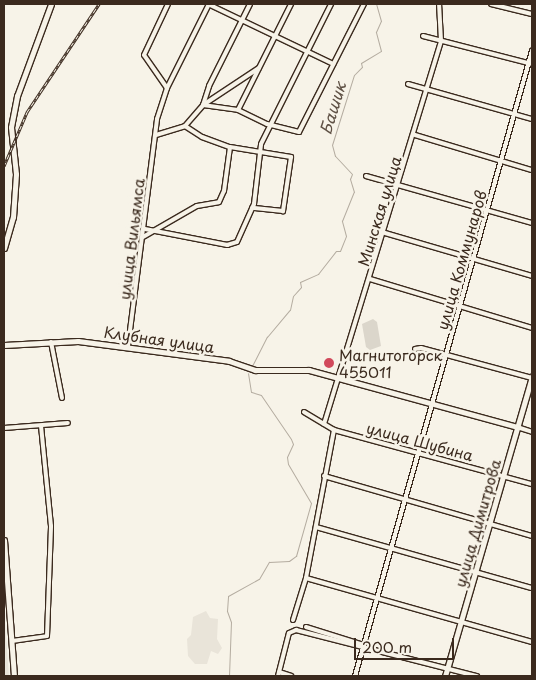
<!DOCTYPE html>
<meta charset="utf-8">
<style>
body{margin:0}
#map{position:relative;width:536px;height:680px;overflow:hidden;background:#f7f3e8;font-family:"Playpen Sans",sans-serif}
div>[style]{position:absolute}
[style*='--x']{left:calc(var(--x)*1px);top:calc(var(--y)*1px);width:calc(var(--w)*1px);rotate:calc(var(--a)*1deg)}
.built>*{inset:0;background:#e9e4d9}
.green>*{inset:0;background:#dbd6cb}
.stream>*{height:1px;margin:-0.5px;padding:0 0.5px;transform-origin:0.5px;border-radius:0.5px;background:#b4aca0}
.roads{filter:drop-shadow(1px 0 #3b2a1e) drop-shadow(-1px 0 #3b2a1e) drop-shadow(0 1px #3b2a1e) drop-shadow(0 -1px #3b2a1e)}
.street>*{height:4px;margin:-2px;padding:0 2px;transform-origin:2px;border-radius:2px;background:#f7f3e8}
.secondary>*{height:5px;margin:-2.5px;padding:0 2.5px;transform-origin:2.5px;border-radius:2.5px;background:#f7f3e8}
.rail>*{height:3px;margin-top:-1.5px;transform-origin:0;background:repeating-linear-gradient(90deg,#f7f3e8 0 4px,#3b2a1e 0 8px);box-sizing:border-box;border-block:1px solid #3b2a1e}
.dots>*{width:14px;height:14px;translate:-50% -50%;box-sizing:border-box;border:2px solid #f7f3e8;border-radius:50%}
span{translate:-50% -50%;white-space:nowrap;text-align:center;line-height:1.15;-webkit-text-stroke:5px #f7f3e8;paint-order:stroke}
.street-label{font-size:15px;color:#3b2a1e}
.poi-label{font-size:15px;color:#3b2a1e}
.left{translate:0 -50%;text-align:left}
.water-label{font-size:16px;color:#5f5145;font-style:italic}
.frame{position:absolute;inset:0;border:5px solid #3b2a1e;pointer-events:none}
.scale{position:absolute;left:354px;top:638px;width:100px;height:22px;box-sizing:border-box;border:2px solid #3b2a1e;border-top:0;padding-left:6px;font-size:15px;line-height:18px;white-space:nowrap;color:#3b2a1e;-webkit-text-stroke:4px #f7f3e8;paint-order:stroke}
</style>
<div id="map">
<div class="built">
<div style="clip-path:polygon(4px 609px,9px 676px,4px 676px)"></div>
<div style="clip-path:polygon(206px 611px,210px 618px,218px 619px,217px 639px,222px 648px,218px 654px,211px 651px,207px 664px,195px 664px,188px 656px,187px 639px,191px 635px,193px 617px)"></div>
</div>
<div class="green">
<div style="clip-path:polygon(373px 319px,377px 322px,381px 346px,370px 350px,366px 347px,362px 324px)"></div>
</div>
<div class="stream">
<div style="--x:252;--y:366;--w:33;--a:-63"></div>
<div style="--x:267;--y:337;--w:35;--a:-50"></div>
<div style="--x:290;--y:310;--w:14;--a:-78"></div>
<div style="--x:293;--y:296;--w:12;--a:-48"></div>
<div style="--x:301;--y:287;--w:5;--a:-101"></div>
<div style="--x:300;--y:282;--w:20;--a:-24"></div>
<div style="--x:318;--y:274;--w:29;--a:-52"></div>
<div style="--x:336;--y:251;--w:4;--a:0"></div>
<div style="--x:340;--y:251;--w:16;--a:-68"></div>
<div style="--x:346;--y:236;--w:16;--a:-105"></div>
<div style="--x:342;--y:221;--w:31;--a:-68"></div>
<div style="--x:354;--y:192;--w:14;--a:-107"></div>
<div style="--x:350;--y:179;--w:5;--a:-68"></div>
<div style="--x:352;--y:174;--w:25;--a:-133"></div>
<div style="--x:335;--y:156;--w:11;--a:-105"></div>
<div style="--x:332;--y:145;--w:73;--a:-72.6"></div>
<div style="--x:354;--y:75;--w:11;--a:-45"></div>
<div style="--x:362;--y:67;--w:4;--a:-104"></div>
<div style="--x:361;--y:63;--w:23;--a:-31"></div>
<div style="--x:381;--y:51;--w:20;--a:-105"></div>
<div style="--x:376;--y:32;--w:12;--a:-66"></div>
<div style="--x:381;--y:21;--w:18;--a:-106"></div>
<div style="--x:229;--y:676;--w:54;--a:-87.9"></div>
<div style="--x:231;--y:622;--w:12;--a:-110"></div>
<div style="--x:227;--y:611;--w:15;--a:-86"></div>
<div style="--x:228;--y:596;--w:35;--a:-29"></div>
<div style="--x:259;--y:579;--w:20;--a:-60"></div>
<div style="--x:269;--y:562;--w:20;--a:-3"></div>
<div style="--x:289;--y:561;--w:9;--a:-36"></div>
<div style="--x:296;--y:556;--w:55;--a:-74.2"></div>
<div style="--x:311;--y:503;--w:45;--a:-120.5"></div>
<div style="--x:288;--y:464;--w:7;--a:-98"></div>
<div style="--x:287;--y:457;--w:14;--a:-65"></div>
<div style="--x:293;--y:444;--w:5;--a:-112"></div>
<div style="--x:291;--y:439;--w:53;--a:-124.3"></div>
<div style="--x:261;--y:395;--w:10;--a:-163"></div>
<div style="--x:251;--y:392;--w:19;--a:-99"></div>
</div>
<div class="roads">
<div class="street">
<div style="--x:208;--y:4;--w:139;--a:25.6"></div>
<div style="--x:491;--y:4;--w:42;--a:13.7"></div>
<div style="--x:423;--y:36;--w:113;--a:14.4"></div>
<div style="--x:408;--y:84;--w:129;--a:15.8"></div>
<div style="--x:167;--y:88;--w:40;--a:-124.9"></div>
<div style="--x:144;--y:55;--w:56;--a:-64.8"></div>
<div style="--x:203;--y:105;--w:35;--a:8"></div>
<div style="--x:238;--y:110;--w:32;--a:26"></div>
<div style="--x:267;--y:124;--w:33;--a:14"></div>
<div style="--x:299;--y:132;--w:144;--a:-63.1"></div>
<div style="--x:203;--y:105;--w:67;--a:-33.5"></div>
<div style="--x:238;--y:110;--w:119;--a:-63.4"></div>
<div style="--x:185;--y:126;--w:20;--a:33"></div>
<div style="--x:202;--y:137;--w:30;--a:20"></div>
<div style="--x:230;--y:147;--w:62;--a:9.3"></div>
<div style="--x:291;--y:157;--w:55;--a:98.4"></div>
<div style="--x:283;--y:211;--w:31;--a:-174"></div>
<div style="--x:156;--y:135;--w:30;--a:-17"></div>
<div style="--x:185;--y:126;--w:28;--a:-49"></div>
<div style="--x:203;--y:105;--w:20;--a:-72"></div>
<div style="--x:209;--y:86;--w:92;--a:-63.4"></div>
<div style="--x:415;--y:135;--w:122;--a:16.7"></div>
<div style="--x:366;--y:176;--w:173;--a:15.8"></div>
<div style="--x:145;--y:229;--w:84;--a:11"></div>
<div style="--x:227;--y:245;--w:10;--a:-17"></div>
<div style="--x:237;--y:242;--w:42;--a:-65.9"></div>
<div style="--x:254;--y:204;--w:60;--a:-83.3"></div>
<div style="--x:261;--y:144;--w:157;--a:-63.4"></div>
<div style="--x:385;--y:233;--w:153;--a:16.3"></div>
<div style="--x:143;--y:237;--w:62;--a:-29.9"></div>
<div style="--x:197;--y:206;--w:22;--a:-10"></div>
<div style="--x:219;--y:202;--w:12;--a:-66"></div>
<div style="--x:224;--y:191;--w:44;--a:-82.2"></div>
<div style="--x:370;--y:279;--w:169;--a:16.8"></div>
<div style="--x:51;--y:342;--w:57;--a:78.9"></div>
<div style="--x:128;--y:346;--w:229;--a:-82.7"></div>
<div style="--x:157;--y:119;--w:33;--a:-72"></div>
<div style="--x:167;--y:88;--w:94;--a:-63.4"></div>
<div style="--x:415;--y:349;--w:6;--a:-9"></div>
<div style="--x:421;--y:348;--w:115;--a:15.1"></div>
<div style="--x:304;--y:412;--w:35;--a:31"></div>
<div style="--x:334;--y:430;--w:205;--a:15.3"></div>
<div style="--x:324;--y:424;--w:400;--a:-73"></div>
<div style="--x:441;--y:41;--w:37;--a:-93"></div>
<div style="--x:517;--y:427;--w:16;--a:18"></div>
<div style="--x:4;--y:428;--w:64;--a:-4.5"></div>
<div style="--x:324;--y:476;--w:216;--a:16.1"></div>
<div style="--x:316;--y:527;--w:224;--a:15.8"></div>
<div style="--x:306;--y:578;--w:235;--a:15.8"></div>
<div style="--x:293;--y:620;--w:44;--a:-72.8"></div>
<div style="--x:306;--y:578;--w:151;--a:-79.3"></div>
<div style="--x:306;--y:627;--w:61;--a:17.2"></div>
<div style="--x:12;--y:641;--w:35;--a:-8"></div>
<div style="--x:47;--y:636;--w:110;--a:-87.9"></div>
<div style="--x:51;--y:526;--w:100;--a:-95.7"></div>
<div style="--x:279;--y:672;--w:13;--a:18"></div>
<div style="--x:278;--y:676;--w:44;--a:-75.7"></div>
<div style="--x:289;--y:633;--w:8;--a:-23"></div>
<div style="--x:296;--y:630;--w:187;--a:14.3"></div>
<div style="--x:355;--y:676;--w:650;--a:-74.19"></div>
</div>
<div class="secondary">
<div style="--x:4;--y:248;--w:32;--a:-74"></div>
<div style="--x:13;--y:217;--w:43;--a:-86"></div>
<div style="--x:16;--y:174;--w:47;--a:-96.1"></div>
<div style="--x:11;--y:127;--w:32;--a:-79"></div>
<div style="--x:17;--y:96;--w:98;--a:-69.7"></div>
<div style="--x:4;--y:345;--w:74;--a:-3.1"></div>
<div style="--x:78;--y:341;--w:152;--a:7.5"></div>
<div style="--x:229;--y:361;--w:28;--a:19"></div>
<div style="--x:255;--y:370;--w:54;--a:0"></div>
<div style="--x:309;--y:370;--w:216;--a:15.3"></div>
<div style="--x:4;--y:540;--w:136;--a:85.8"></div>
<div style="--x:445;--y:676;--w:312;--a:-73.8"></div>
</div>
</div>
<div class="rail">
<div style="--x:4;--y:166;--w:59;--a:-66.9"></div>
<div style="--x:27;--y:112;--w:130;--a:-56.3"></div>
</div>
<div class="dots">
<div style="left:329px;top:363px;background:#d1495b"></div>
</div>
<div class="street-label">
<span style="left:379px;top:211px;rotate:-73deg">Минская улица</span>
<span style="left:131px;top:239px;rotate:-83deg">улица Вильямса</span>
<span style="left:461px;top:260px;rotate:-74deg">улица Коммунаров</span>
<span style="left:159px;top:339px;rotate:8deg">Клубная улица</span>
<span style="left:420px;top:441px;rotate:15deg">улица Шубина</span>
<span style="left:477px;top:523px;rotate:-74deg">улица Димитрова</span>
</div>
<div class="poi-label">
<span class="left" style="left:339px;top:363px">Магнитогорск<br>455011</span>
</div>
<div class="water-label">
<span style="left:332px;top:108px;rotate:-73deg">Башик</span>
</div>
<div class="frame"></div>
<div class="scale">200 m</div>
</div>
